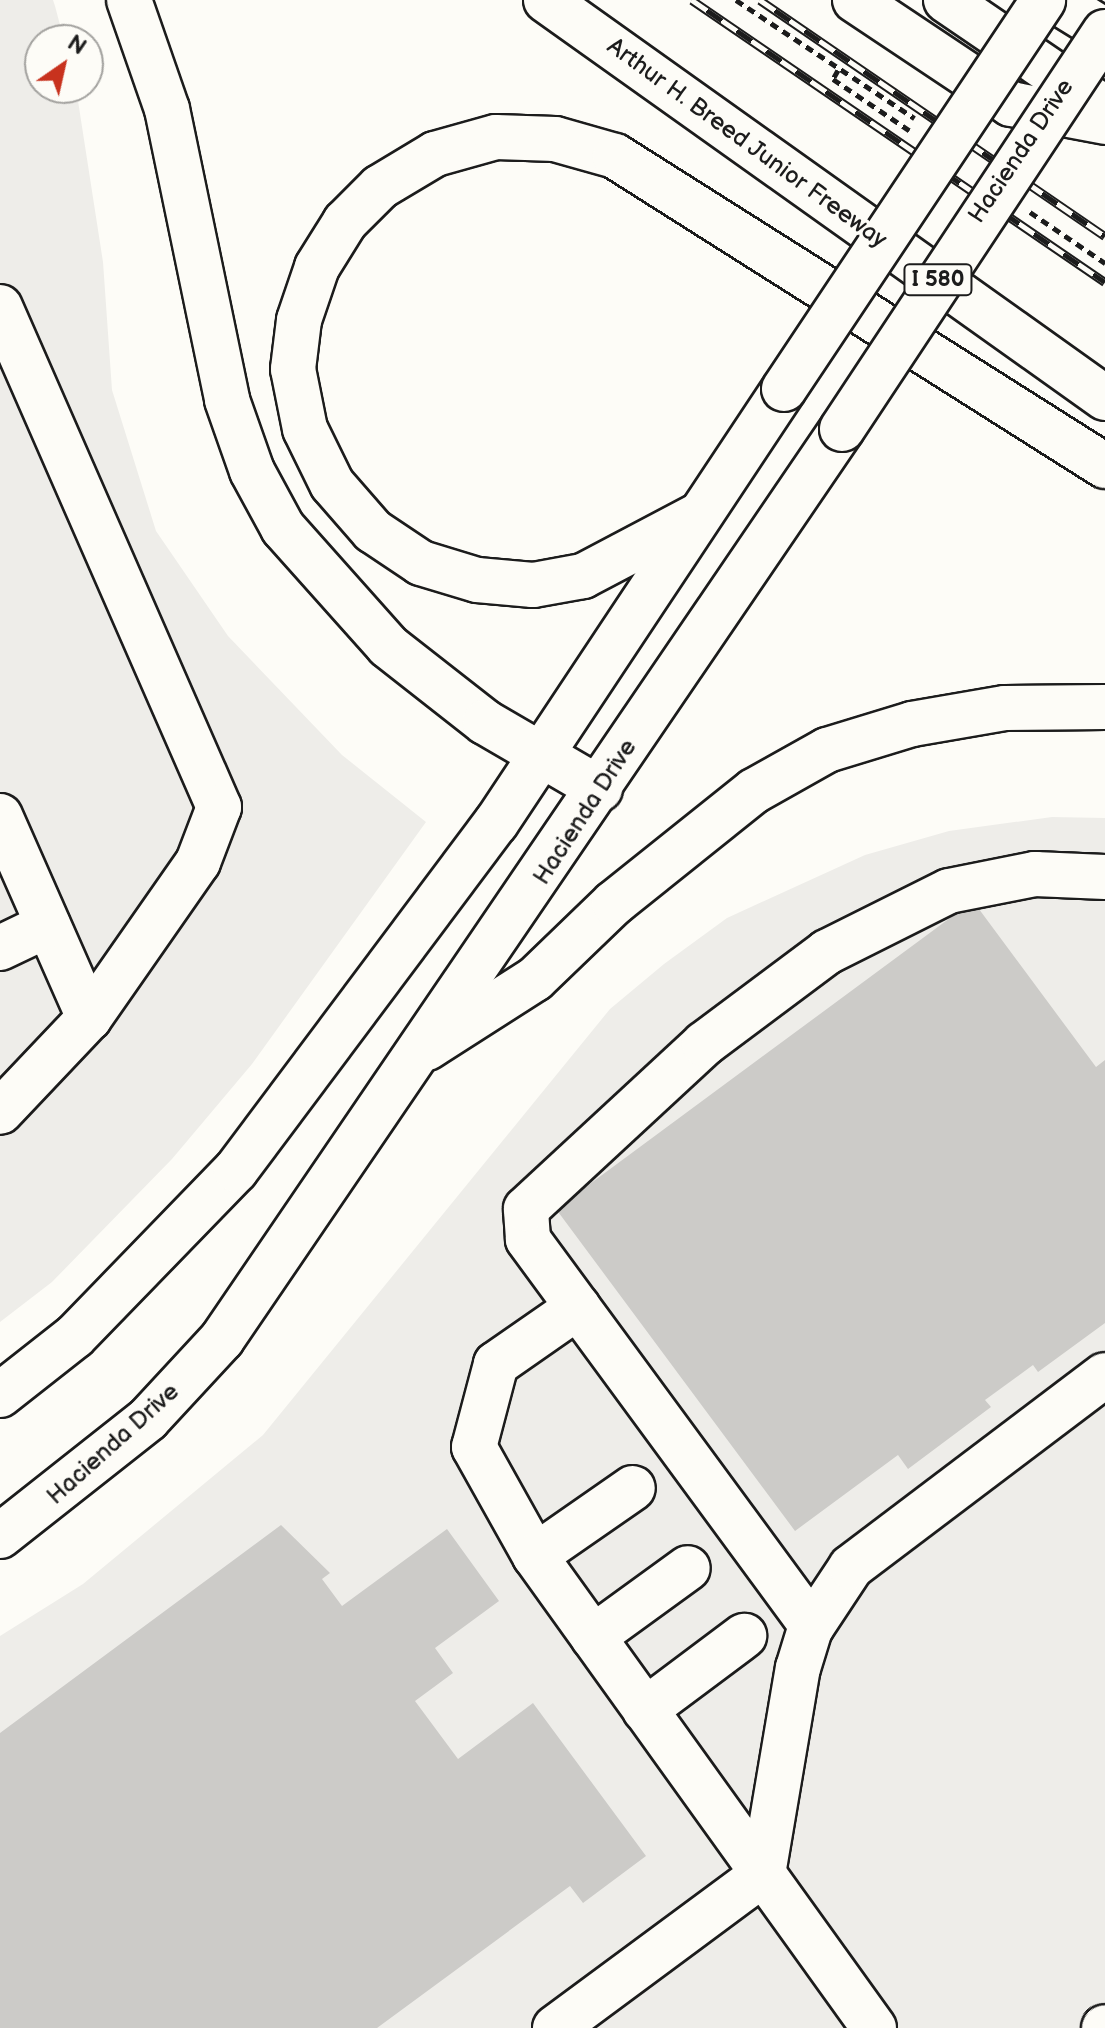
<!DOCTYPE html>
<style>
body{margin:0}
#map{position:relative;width:1105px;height:2028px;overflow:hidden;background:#fdfcf7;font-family:"Balsamiq Sans",sans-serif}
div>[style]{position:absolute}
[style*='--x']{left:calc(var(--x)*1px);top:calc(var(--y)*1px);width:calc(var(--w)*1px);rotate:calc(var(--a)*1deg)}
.built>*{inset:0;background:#eeede9}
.building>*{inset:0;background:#cccbc8}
.path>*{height:5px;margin-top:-2.5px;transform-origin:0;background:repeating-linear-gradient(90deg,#1c1c1c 0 8px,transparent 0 14px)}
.roads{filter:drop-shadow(2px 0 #1c1c1c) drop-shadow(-2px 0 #1c1c1c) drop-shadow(0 2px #1c1c1c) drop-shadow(0 -2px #1c1c1c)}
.minor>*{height:44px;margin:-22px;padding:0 22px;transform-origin:22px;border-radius:22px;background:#fdfcf7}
.major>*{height:44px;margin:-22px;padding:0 22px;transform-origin:22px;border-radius:22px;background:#fdfcf7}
.highway>*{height:44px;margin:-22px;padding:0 22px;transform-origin:22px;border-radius:22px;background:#fdfcf7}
.rail>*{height:9px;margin-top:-4.5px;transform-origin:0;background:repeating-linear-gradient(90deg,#fdfcf7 0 18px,#1c1c1c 0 36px);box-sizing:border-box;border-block:2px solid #1c1c1c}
.bridges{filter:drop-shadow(2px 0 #1c1c1c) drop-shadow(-2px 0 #1c1c1c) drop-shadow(0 2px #1c1c1c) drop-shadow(0 -2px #1c1c1c)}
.major-bridge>*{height:44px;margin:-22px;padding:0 22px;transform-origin:22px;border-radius:22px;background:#fdfcf7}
span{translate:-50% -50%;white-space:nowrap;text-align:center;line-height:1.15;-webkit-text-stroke:7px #fdfcf7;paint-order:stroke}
.shield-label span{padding:2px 6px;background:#fdfcf7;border:2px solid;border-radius:6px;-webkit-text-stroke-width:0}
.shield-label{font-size:22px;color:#1c1c1c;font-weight:700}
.street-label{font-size:24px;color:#1c1c1c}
.north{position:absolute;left:24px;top:24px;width:80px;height:80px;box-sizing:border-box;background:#fdfcf7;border:2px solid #a3a29f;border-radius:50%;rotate:34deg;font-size:22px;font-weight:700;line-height:32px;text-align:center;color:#1c1c1c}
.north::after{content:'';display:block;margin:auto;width:28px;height:36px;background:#c8321e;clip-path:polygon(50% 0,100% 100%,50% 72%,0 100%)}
</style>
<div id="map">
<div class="built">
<div style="clip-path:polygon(0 0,53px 0,55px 6px,64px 40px,40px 40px,40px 88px,76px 88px,103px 262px,112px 390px,156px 531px,228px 636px,342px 755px,426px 822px,252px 1064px,172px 1159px,52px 1282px,0 1322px)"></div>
<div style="clip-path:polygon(1052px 817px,1105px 818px,1105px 2028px,0 2028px,0 1636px,83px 1584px,263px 1435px,610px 1009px,664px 964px,727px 918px,865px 855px,949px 831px)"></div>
</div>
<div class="building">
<div style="clip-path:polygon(973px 901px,1096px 1067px,1105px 1060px,1105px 1323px,1038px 1372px,1033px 1365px,985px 1400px,991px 1407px,908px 1469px,898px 1455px,795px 1531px,556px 1209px)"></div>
<div style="clip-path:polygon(281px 1525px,330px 1573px,322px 1579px,342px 1606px,447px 1529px,499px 1601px,435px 1648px,453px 1673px,415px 1701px,458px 1759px,533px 1703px,646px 1856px,583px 1903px,570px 1886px,377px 2028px,0 2028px,0 1733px)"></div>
</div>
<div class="path">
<div style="--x:736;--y:0;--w:214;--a:33.5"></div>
<div style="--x:838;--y:70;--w:10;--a:119"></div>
<div style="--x:833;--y:79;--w:92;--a:33.9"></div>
<div style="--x:1030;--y:212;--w:91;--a:34.2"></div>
</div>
<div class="roads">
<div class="minor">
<div style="--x:0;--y:307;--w:546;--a:66.35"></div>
<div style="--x:219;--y:807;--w:59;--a:110.9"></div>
<div style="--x:198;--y:862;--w:190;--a:124.9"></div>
<div style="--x:89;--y:1018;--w:129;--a:133.4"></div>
<div style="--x:0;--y:816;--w:221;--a:66.2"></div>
<div style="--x:0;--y:948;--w:53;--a:-25.6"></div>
<div style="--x:578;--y:1307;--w:100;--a:145.2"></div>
<div style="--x:496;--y:1364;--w:86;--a:104.8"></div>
<div style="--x:474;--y:1447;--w:125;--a:60.8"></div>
<div style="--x:535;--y:1556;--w:581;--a:54.31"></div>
<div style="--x:535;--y:1556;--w:119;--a:-34.8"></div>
<div style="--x:812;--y:1626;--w:480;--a:-126.3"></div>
<div style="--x:528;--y:1239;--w:30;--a:-94"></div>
<div style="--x:526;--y:1209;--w:243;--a:-42.8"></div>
<div style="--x:704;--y:1044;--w:154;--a:-36.8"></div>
<div style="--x:827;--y:952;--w:136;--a:-26.6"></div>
<div style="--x:949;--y:891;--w:88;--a:-11.2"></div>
<div style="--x:1035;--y:874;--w:70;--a:2.5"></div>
<div style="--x:593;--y:1637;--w:117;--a:-36"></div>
<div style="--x:645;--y:1710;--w:124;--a:-36.8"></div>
<div style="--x:555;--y:2028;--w:259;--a:-36.5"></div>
<div style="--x:763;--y:1874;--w:209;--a:-80.4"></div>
<div style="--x:798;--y:1668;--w:41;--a:-72.9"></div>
<div style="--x:810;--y:1629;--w:74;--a:-56.5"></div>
<div style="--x:851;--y:1567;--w:318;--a:-37.1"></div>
<div style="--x:1104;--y:2028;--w:1;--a:-45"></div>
</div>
<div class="major">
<div style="--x:0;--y:1395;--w:95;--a:-38.2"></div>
<div style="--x:75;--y:1336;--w:231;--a:-45.9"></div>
<div style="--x:236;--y:1170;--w:434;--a:-53.2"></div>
<div style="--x:496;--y:823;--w:521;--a:-56.43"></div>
<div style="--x:0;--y:1536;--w:189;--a:-38.3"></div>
<div style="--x:148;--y:1419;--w:109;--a:-47.2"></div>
<div style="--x:222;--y:1339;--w:1101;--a:-55.73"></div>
</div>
<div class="highway">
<div style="--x:129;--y:0;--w:115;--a:70.8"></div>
<div style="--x:167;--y:109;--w:297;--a:78.3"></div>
<div style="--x:227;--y:400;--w:75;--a:70.6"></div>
<div style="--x:252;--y:471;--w:65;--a:61.5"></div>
<div style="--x:283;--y:528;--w:158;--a:48.3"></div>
<div style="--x:388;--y:646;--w:123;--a:38.1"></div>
<div style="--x:485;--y:722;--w:133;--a:30.2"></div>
<div style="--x:546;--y:0;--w:686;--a:35.45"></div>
<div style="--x:855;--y:0;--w:187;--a:33.7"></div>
<div style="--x:1011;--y:104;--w:96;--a:10.8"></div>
<div style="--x:946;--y:0;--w:186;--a:34.3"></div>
<div style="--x:1055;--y:0;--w:59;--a:31.8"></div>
<div style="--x:697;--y:516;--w:129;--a:152.2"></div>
<div style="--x:583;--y:576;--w:51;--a:169.8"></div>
<div style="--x:533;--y:585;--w:56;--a:-174.9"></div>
<div style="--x:477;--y:580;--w:59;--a:-163.1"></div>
<div style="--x:421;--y:563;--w:58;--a:-146.3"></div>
<div style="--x:373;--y:531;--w:62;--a:-131.1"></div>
<div style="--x:332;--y:484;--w:61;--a:-116.1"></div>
<div style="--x:305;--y:429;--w:61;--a:-101.3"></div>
<div style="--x:293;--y:369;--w:49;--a:-83"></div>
<div style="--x:299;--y:320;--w:56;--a:-71.2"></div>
<div style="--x:317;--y:267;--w:53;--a:-58.1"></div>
<div style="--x:345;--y:222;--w:49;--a:-45"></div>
<div style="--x:380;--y:187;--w:64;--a:-31"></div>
<div style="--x:435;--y:154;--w:63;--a:-15.6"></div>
<div style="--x:496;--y:137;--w:59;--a:1.9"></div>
<div style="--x:555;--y:139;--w:62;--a:15.8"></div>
<div style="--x:615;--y:156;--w:580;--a:32.32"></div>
<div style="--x:427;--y:1048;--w:128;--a:-32.6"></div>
<div style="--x:535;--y:979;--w:110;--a:-43.9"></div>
<div style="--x:614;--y:903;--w:179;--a:-38.7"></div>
<div style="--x:754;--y:791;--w:84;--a:-29.3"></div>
<div style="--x:827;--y:750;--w:89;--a:-17"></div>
<div style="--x:912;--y:724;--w:94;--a:-9.8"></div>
<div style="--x:1005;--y:708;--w:100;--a:-0.6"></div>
</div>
</div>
<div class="rail">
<div style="--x:692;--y:0;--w:500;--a:34.33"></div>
<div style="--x:760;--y:0;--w:418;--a:34.4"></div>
</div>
<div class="bridges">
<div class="major-bridge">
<div style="--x:784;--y:389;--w:467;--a:-56.3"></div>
<div style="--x:842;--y:429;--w:476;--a:-56.5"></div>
</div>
</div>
<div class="shield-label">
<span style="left:938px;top:280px">I 580</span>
</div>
<div class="street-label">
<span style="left:747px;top:143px;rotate:36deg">Arthur H. Breed Junior Freeway</span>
<span style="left:1021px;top:151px;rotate:-56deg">Hacienda Drive</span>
<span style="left:585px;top:812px;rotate:-57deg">Hacienda Drive</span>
<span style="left:113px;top:1444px;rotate:-42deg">Hacienda Drive</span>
</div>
<div class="north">N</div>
</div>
